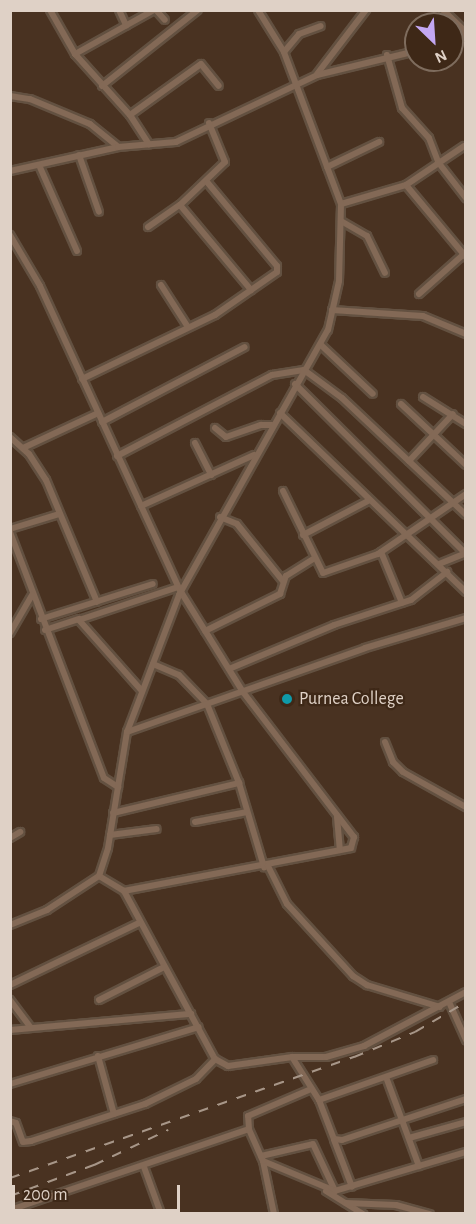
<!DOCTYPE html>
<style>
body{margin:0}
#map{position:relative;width:476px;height:1224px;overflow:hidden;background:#493221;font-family:"Alegreya Sans",sans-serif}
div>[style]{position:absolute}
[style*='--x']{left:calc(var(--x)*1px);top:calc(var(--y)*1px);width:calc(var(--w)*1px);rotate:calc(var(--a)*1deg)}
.roads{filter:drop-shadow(2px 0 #635141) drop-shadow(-2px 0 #635141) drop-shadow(0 2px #635141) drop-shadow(0 -2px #635141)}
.minor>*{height:6px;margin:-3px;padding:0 3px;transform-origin:3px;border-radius:3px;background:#836956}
.rail>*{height:1.5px;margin-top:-0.75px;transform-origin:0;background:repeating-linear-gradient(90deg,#a79688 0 10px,transparent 0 20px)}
.dots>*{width:16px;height:16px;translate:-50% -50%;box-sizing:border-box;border:3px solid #3e2817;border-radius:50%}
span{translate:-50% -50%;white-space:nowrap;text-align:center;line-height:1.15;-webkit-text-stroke:4.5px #3e2817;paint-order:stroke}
.poi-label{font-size:18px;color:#dfd1c6}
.left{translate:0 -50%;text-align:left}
.frame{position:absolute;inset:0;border:12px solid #dfd1c6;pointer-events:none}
.north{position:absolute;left:404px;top:12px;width:60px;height:60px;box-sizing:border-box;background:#3e2817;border:2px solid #7e6c5d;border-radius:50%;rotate:155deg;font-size:16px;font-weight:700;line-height:24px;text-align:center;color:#dfd1c6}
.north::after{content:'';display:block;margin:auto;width:21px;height:27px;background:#c3a7f2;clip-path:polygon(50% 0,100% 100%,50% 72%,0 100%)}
.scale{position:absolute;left:12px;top:1185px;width:168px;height:27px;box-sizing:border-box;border:3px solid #dfd1c6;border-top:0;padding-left:8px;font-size:18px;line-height:21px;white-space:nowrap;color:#dfd1c6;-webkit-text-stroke:4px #3e2817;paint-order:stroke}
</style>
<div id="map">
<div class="roads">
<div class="minor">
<div style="--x:50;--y:10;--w:51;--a:60.4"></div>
<div style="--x:75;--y:54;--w:82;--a:48"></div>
<div style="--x:130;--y:115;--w:35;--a:57"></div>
<div style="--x:119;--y:10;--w:17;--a:65"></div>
<div style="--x:156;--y:10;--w:13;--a:48"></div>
<div style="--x:443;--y:10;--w:32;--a:44"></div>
<div style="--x:452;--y:41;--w:16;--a:-27"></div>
<div style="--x:284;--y:52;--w:23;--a:-50"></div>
<div style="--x:299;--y:34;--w:23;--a:-20"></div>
<div style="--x:75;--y:54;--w:90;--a:-29.1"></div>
<div style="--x:387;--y:55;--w:55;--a:74.2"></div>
<div style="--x:402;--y:108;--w:40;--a:48"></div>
<div style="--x:429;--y:138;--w:26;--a:69"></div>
<div style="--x:438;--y:162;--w:46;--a:52.1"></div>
<div style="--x:317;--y:74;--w:81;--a:-52.6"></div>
<div style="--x:102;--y:86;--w:122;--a:-38.4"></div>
<div style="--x:10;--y:96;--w:20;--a:9"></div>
<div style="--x:30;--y:99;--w:65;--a:22.6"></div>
<div style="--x:90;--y:124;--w:36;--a:39"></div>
<div style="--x:130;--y:115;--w:87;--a:-35.7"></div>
<div style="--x:201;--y:64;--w:28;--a:51"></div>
<div style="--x:79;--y:155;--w:60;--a:70.7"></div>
<div style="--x:39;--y:165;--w:94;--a:66.2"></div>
<div style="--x:327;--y:167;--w:58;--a:-25.7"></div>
<div style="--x:10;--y:171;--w:111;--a:-12.5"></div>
<div style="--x:118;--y:147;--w:58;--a:-4.9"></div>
<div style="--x:176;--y:142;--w:156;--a:-25.4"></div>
<div style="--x:317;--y:75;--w:102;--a:-13.6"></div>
<div style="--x:406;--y:185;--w:94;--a:50.2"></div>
<div style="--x:341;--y:204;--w:68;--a:-16.3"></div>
<div style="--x:406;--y:185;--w:70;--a:-33.9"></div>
<div style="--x:180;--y:205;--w:111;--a:50.1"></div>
<div style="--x:341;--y:221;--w:30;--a:30"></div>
<div style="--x:367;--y:236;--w:41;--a:64.1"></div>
<div style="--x:148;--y:227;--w:39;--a:-35"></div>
<div style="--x:180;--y:205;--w:62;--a:-43.7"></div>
<div style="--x:225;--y:162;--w:42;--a:-112.3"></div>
<div style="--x:10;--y:235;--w:59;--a:59.5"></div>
<div style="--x:40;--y:286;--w:337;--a:65.3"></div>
<div style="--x:181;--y:592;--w:118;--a:58.2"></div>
<div style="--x:243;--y:692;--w:183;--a:52.6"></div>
<div style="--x:354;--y:837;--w:11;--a:105"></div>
<div style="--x:351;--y:848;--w:231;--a:169.3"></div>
<div style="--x:161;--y:285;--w:50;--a:57.3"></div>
<div style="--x:419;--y:294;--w:59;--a:-41.6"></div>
<div style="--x:332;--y:310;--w:91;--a:3.8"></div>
<div style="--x:423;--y:316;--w:47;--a:22.7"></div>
<div style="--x:321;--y:345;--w:71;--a:43.3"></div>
<div style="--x:82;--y:379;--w:148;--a:-25.7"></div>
<div style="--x:215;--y:315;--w:75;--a:-34.7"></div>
<div style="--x:277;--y:272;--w:6;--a:-90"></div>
<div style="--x:277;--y:266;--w:109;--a:-129.8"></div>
<div style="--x:295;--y:384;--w:241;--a:44.8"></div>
<div style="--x:423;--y:397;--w:51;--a:32.1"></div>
<div style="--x:401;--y:404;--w:89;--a:43.2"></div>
<div style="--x:280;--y:413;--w:258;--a:43.9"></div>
<div style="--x:102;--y:422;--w:161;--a:-27.7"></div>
<div style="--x:215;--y:428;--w:14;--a:39"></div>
<div style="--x:226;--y:437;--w:37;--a:-19"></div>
<div style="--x:261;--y:425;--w:11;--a:0"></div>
<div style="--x:10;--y:437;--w:25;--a:42"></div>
<div style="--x:29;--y:454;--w:31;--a:57"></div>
<div style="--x:46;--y:480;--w:132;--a:67.3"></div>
<div style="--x:195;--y:443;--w:36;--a:63"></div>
<div style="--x:23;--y:448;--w:83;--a:-25"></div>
<div style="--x:117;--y:456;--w:175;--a:-27.6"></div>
<div style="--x:272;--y:375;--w:32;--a:-9"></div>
<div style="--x:304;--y:370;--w:47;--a:36.4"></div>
<div style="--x:342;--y:398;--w:170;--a:43.3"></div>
<div style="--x:409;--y:461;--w:64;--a:-46.9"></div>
<div style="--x:283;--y:491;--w:91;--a:64"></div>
<div style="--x:323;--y:573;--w:58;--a:-19.1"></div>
<div style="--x:378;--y:554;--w:107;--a:-34.3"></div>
<div style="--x:141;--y:506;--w:124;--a:-24.3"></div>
<div style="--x:220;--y:517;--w:18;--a:22"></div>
<div style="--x:237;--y:524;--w:73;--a:51.1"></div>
<div style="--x:10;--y:529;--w:51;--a:-17"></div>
<div style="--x:10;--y:532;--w:263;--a:69.1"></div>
<div style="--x:104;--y:778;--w:17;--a:33"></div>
<div style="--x:303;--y:535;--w:73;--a:-27.6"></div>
<div style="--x:381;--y:552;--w:55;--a:67.6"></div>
<div style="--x:439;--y:564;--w:29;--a:-22"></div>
<div style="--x:41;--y:619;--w:117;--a:-17.4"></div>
<div style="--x:45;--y:630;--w:36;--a:-18"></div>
<div style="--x:205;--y:631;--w:84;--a:-26.3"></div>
<div style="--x:280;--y:594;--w:19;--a:-72"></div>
<div style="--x:286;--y:576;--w:32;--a:-32"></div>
<div style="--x:10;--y:633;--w:44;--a:-59.9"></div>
<div style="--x:153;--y:664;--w:28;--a:23"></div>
<div style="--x:179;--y:675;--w:40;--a:46"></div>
<div style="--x:207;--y:704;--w:85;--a:67.9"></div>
<div style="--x:239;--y:783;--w:88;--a:73.4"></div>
<div style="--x:229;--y:669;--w:114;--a:-22.7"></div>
<div style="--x:334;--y:625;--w:81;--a:-18"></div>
<div style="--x:411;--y:600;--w:46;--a:-37.9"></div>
<div style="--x:142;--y:691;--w:95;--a:-131.6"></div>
<div style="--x:79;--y:620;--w:104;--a:-18.4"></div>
<div style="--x:127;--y:732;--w:252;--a:-19.4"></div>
<div style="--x:365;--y:648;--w:105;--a:-16.5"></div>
<div style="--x:385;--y:742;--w:22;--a:68"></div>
<div style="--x:393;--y:762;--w:14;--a:45"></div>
<div style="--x:403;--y:772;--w:72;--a:29.1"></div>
<div style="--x:113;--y:813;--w:130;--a:-13.4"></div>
<div style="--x:337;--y:817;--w:33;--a:85"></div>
<div style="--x:195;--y:822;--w:53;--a:-10.9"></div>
<div style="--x:110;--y:835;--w:47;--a:-7.3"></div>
<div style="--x:10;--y:838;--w:12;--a:-31"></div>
<div style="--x:268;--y:866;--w:42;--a:63.4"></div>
<div style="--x:287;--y:904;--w:98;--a:47.5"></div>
<div style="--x:353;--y:976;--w:17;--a:33"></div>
<div style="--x:367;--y:985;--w:76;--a:16.8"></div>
<div style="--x:99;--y:876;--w:29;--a:31"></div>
<div style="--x:124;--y:891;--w:191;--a:61.6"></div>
<div style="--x:215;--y:1059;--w:15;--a:28"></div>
<div style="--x:228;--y:1066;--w:65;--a:-8"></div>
<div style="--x:292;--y:1057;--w:51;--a:57.9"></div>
<div style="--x:319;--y:1100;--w:42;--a:69"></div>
<div style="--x:334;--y:1139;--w:8;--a:7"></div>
<div style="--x:342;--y:1140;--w:131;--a:-18.3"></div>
<div style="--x:10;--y:925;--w:40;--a:-22"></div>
<div style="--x:47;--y:910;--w:62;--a:-33.2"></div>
<div style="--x:99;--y:876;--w:29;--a:-72"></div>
<div style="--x:108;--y:848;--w:118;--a:-80.7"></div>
<div style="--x:127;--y:732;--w:147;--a:-69.2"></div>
<div style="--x:179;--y:595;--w:304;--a:-60.7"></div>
<div style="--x:328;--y:330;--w:50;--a:-77.3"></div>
<div style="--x:339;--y:281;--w:77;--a:-88.5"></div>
<div style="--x:341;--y:204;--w:162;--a:-110.6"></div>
<div style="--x:284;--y:52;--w:49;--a:-121.8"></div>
<div style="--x:10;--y:985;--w:143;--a:-25.7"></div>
<div style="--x:10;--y:1000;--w:35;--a:53"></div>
<div style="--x:99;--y:1000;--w:73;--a:-26.9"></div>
<div style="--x:449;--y:1002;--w:42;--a:65.9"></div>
<div style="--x:10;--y:1030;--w:182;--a:-5.1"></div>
<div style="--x:98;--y:1056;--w:60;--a:74.6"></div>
<div style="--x:292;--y:1057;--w:34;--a:0"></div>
<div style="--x:326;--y:1057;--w:40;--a:-16"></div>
<div style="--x:364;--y:1046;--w:115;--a:-27.9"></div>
<div style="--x:386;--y:1077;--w:95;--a:69.7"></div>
<div style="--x:10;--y:1084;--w:197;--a:-16.8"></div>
<div style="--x:319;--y:1100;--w:121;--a:-19.3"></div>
<div style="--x:10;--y:1121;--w:6;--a:18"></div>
<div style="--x:16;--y:1123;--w:20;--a:70"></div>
<div style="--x:23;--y:1142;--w:8;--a:-7"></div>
<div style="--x:31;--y:1141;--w:120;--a:-18"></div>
<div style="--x:145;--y:1104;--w:57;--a:-26.1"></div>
<div style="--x:196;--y:1079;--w:28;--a:-46"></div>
<div style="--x:409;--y:1138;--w:59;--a:-15.7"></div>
<div style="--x:334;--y:1140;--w:50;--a:69"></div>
<div style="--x:261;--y:1156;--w:53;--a:-13"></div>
<div style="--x:313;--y:1144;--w:52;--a:64.9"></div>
<div style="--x:263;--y:1161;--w:78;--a:22.6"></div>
<div style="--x:335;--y:1191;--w:137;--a:-16.6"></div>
<div style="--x:144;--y:1167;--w:50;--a:70.1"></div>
<div style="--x:326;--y:1191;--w:44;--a:31.9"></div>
<div style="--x:346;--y:1203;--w:50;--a:2.3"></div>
<div style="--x:396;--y:1205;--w:35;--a:15"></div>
<div style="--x:10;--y:1210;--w:252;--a:-18.7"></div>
<div style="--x:274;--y:1214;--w:54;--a:-101.7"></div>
<div style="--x:263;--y:1161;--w:35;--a:-114"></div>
<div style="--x:249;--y:1129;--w:13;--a:-94"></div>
<div style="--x:248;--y:1116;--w:66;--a:-23.1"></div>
</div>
</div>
<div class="rail">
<div style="--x:10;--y:1178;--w:365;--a:-19.4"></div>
<div style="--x:354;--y:1057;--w:66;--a:-22.3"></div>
<div style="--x:415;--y:1032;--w:59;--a:-30.5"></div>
<div style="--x:10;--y:1196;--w:90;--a:-20.3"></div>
<div style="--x:94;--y:1165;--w:82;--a:-25.3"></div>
</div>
<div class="dots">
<div style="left:287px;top:699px;background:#0f9aa8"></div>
</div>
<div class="poi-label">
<span class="left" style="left:299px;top:699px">Purnea College</span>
</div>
<div class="frame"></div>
<div class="north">N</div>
<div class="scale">200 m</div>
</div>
